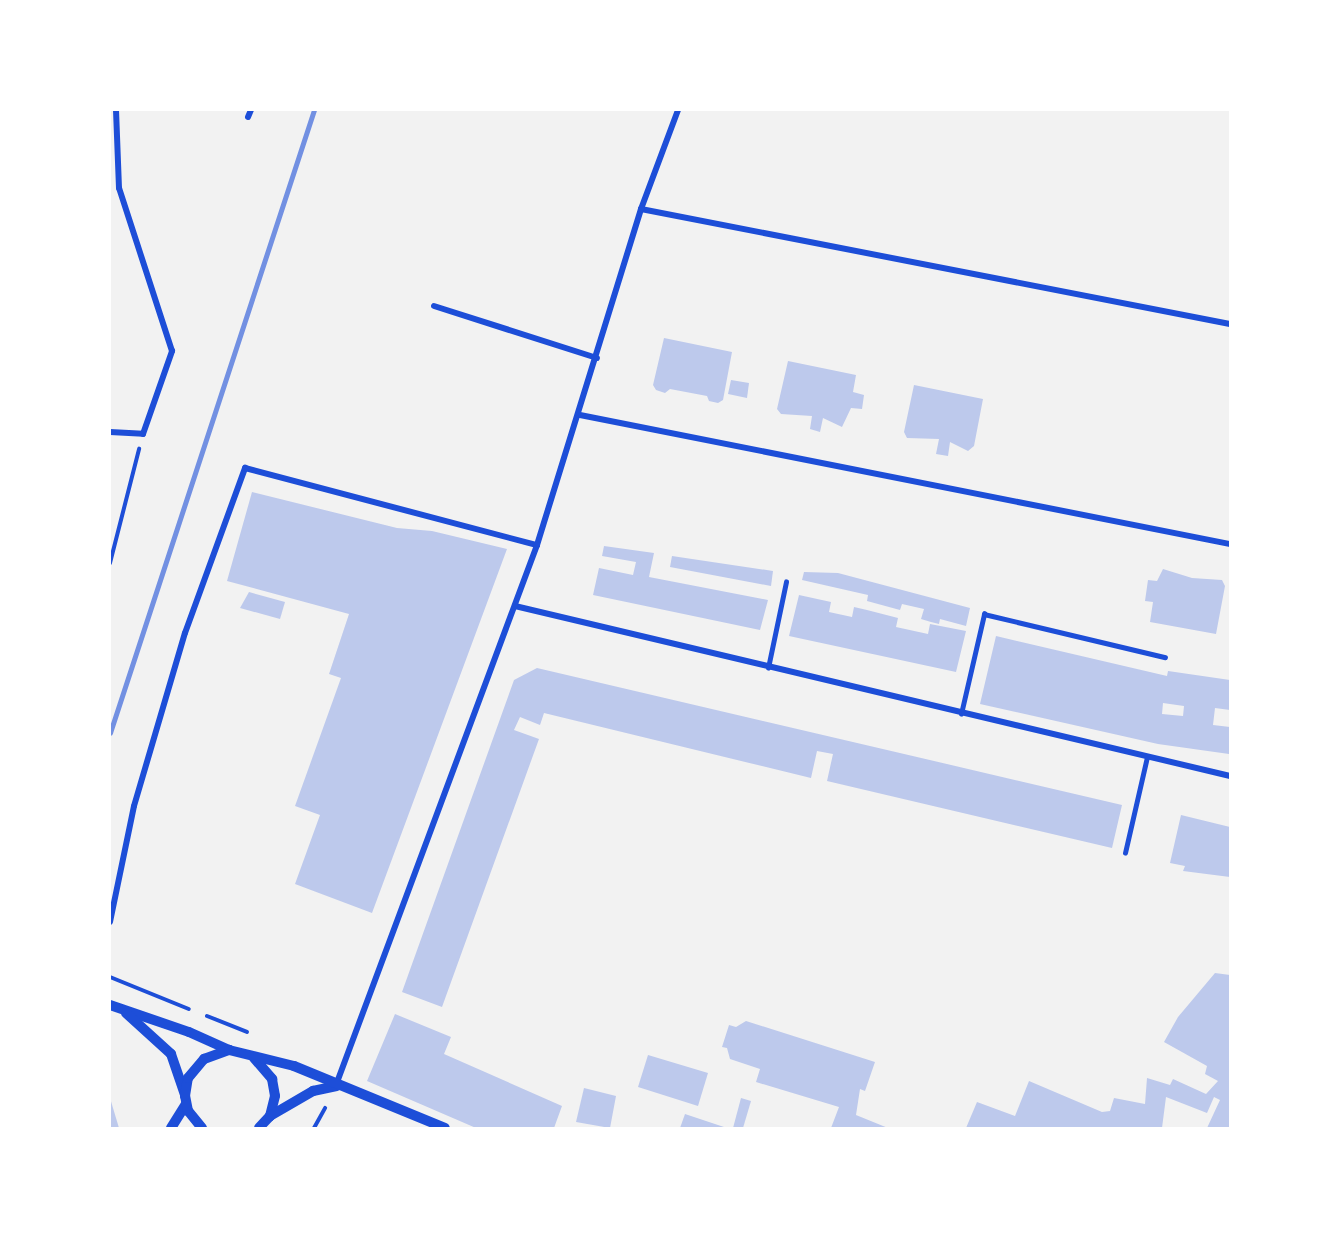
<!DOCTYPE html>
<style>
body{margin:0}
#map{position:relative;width:1340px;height:1238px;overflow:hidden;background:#f2f2f2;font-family:Barlow,sans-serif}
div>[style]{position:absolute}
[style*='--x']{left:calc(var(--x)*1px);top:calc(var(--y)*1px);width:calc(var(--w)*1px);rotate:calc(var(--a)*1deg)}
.building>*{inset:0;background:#bdc9ec}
.path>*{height:4px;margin:-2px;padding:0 2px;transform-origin:2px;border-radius:2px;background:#1d4ed8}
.service>*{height:4.5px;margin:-2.25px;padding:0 2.25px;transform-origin:2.25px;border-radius:2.25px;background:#1d4ed8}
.minor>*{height:6px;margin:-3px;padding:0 3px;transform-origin:3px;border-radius:3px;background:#1d4ed8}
.tertiary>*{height:10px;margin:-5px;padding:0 5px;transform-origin:5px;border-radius:5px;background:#1d4ed8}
.rail>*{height:4.5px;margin:-2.25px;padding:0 2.25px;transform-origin:2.25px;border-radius:2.25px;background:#7290e2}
span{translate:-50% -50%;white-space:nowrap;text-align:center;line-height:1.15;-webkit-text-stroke:4.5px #fff;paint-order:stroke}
.frame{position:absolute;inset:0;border:111px solid #fff;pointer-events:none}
</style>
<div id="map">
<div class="building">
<div style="clip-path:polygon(664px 338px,732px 352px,723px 400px,718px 403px,709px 401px,707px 396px,670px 389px,665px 393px,656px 390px,653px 385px)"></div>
<div style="clip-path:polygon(788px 361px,856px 375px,853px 392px,864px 395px,862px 409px,851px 408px,842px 427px,823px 418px,820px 432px,810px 429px,812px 416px,781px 414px,777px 409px)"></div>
<div style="clip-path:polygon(731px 380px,749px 383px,747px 398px,728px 394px)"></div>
<div style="clip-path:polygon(914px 385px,983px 399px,974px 446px,968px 451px,950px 442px,948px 456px,936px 454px,939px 439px,907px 438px,904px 432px)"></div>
<div style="clip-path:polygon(252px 492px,397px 528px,432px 531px,507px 549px,372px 913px,295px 884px,320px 815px,295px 806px,341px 678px,329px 674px,349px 614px,227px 581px)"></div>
<div style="clip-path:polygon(604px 546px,654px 553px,649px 577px,768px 600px,760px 630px,593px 595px,599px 568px,633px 575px,636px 562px,602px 556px)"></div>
<div style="clip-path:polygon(672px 556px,773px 571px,771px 586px,670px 567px)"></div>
<div style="clip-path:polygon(1163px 569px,1192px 578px,1222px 580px,1225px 586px,1216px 634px,1150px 622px,1153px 602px,1145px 601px,1148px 580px,1157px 581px)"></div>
<div style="clip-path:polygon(804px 572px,838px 573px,970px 608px,966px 626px,940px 619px,939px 624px,931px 622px,921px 619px,924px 609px,902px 604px,900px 610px,867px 601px,868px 595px,802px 580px)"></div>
<div style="clip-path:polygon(249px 592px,285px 602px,280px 619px,240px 608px)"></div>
<div style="clip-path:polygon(799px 595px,831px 602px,829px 612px,852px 617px,854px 607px,867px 610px,898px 618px,896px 627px,928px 634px,930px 624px,966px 631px,956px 672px,789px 636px)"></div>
<div style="clip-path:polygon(evenodd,996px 636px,1167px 676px,1168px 671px,1230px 680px,1230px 710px,1215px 708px,1213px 725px,1230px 727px,1229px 754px,1158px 744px,980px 704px,996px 636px,1163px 703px,1184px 706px,1183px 716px,1162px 714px,1163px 703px)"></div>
<div style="clip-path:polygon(537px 668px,1122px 805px,1112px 848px,827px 781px,833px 754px,817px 751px,811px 778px,544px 713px,540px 725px,520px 717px,514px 730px,539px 739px,442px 1007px,402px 992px,514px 680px)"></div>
<div style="clip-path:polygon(1181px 815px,1230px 827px,1230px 877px,1183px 871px,1185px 866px,1170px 863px)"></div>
<div style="clip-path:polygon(1215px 973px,1230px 975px,1230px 1128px,1207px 1128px,1220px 1100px,1214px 1097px,1207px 1113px,1166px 1097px,1162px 1128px,966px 1128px,977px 1102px,1015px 1116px,1029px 1081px,1102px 1112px,1110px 1111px,1114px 1098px,1145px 1104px,1147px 1078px,1170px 1085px,1173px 1079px,1206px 1094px,1218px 1081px,1205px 1074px,1207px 1066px,1164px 1042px,1178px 1017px)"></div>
<div style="clip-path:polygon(395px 1014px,451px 1037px,444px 1054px,562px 1106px,554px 1128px,476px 1128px,367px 1081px)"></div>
<div style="clip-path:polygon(746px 1021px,875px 1062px,865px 1091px,860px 1089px,856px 1115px,888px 1128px,831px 1128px,839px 1107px,756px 1082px,760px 1069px,730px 1059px,727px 1048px,722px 1047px,729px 1025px,736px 1027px)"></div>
<div style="clip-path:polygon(648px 1055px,708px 1073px,698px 1106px,638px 1087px)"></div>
<div style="clip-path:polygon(584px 1088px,616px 1096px,610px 1128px,576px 1122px)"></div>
<div style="clip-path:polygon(110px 1098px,119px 1128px,110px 1128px)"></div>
<div style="clip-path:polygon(741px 1098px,751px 1101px,743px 1128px,733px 1128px)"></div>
<div style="clip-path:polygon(685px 1114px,727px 1128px,680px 1128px)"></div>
</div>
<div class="path">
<div style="--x:110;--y:563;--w:118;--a:-75.7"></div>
<div style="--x:110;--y:977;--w:85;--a:22.1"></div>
<div style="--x:207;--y:1016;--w:43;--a:21.8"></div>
<div style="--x:314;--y:1128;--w:23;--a:-61"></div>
</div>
<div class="service">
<div style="--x:768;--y:668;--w:88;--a:-78.2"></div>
<div style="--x:961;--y:714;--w:103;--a:-77"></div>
<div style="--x:984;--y:614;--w:186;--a:13.4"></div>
<div style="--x:1125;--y:853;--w:98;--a:-77.1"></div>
</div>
<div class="minor">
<div style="--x:248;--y:117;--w:8;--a:-67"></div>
<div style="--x:641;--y:209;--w:600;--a:11.05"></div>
<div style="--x:434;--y:306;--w:171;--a:17.7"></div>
<div style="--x:580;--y:415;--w:663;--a:11.23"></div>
<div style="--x:110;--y:432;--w:33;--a:3"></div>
<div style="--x:143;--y:434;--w:88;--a:-70.7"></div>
<div style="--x:172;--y:351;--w:171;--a:-108"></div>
<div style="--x:119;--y:188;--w:78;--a:-92.2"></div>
<div style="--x:515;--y:606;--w:735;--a:13.37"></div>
<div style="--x:110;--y:922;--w:118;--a:-78.3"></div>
<div style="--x:134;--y:806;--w:180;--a:-73.6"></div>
<div style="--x:185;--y:633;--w:176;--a:-70"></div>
<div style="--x:245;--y:468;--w:302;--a:14.8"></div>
<div style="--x:336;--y:1085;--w:576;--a:-69.58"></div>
<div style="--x:537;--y:545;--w:352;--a:-72.8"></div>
<div style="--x:641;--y:209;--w:106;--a:-69.5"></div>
</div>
<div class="tertiary">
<div style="--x:110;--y:1005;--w:83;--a:18.9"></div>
<div style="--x:189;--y:1032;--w:44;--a:24.2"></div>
<div style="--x:126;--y:1013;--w:61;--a:42.3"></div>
<div style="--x:171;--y:1054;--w:43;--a:71.1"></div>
<div style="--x:254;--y:1058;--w:28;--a:49"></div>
<div style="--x:272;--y:1079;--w:17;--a:80"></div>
<div style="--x:275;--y:1096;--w:21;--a:104"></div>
<div style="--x:270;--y:1116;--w:16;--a:133"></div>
<div style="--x:270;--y:1116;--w:50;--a:-30.2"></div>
<div style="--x:313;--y:1091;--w:24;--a:-12"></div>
<div style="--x:171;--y:1128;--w:28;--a:-58"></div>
<div style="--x:202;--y:1128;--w:22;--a:-129"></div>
<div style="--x:188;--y:1111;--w:15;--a:-101"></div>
<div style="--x:185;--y:1096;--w:18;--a:-81"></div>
<div style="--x:188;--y:1078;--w:25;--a:-50"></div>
<div style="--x:204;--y:1059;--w:27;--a:-20"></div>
<div style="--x:229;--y:1050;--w:67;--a:13.8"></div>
<div style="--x:294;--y:1066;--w:163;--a:22.3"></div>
</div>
<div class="rail">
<div style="--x:110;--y:733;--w:656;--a:-71.87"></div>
</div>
<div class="frame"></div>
</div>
